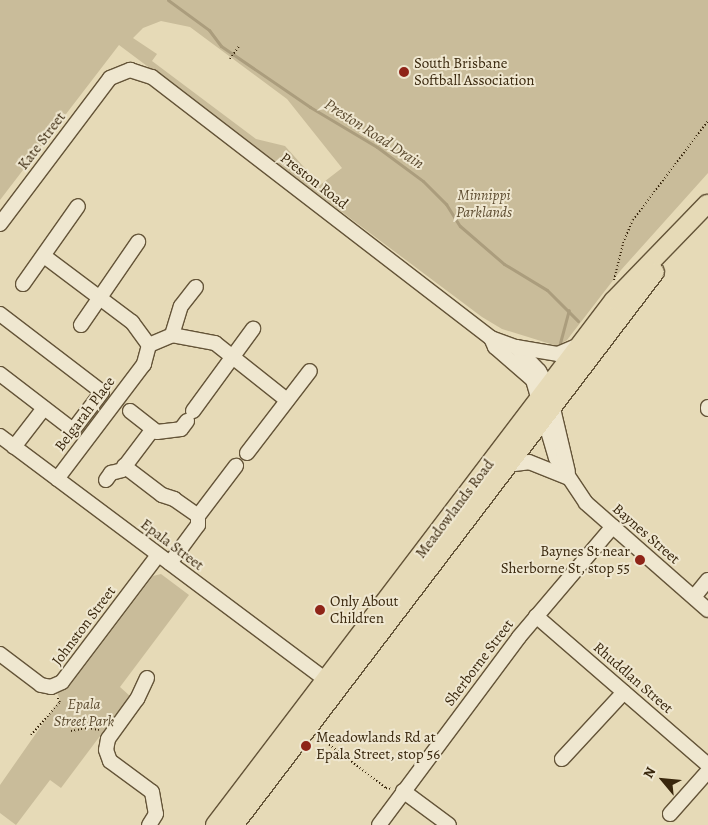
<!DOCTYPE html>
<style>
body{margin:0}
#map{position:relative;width:708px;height:825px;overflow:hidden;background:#e6dab7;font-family:Alegreya,serif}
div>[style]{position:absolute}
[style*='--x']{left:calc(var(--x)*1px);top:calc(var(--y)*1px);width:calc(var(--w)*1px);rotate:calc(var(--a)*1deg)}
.green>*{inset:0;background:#c9bc9a}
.stream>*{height:3px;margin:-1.5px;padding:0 1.5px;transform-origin:1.5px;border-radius:1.5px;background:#ab9d7d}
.path>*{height:2px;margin-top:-1px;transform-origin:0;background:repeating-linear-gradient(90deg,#39270d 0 1px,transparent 0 3.5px)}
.roads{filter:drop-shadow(1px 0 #645438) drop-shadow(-1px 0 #645438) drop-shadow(0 1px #645438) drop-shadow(0 -1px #645438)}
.minor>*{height:14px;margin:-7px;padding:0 7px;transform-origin:7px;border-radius:7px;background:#efe7d0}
.major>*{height:18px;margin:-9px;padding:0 9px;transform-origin:9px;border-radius:9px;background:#e6dab7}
.dots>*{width:14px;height:14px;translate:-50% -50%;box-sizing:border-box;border:2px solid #efe7d0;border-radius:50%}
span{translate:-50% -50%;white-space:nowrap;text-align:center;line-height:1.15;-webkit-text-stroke:4px #efe7d0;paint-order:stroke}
.poi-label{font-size:15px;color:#39270d}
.left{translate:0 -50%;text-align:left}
.right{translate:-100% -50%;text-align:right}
.street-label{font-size:15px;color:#39270d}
.park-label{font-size:15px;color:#5d4c30;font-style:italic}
.water-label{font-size:16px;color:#5b4a2f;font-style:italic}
.north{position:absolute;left:638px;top:755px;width:50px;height:50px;-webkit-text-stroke:4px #efe7d0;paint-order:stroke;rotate:298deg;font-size:14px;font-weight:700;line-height:20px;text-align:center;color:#39270d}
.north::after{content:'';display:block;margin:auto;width:18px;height:22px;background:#39270d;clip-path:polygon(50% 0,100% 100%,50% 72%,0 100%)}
</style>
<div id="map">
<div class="green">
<div style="clip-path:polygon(evenodd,0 0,708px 0,708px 173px,621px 270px,567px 340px,557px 346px,502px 329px,482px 317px,119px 45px,0 200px,0 0,161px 21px,190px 27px,287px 99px,342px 168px,320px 185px,285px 146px,256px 139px,152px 61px,157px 54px,133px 38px,143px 28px,161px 21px)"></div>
<div style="clip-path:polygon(161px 574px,189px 595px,120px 687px,130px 696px,61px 788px,50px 780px,16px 825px,0 813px,0 785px,60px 699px,57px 693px,68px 688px,153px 576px)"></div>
</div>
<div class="stream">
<div style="--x:168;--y:0;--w:51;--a:36.2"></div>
<div style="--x:209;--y:30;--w:20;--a:53"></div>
<div style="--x:221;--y:46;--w:108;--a:34.4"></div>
<div style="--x:310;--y:107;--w:78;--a:30.8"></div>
<div style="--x:377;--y:147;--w:57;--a:36.5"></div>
<div style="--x:423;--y:181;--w:33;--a:45"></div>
<div style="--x:446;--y:204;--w:26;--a:58"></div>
<div style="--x:460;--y:226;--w:58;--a:40.8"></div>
<div style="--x:504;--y:264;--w:50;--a:31.2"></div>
<div style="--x:547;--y:290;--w:44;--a:45"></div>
<div style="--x:560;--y:343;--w:34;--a:-75"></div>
</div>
<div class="path">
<div style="--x:230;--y:59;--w:16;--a:-55"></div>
<div style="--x:614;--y:280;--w:38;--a:-76"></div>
<div style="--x:623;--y:243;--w:25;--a:-67"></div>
<div style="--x:633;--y:220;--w:124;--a:-52.9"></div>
<div style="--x:71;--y:731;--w:17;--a:-10"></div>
<div style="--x:88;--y:728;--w:11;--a:10"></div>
<div style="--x:31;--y:735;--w:44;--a:-48.7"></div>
<div style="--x:60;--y:702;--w:6;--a:-121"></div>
<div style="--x:318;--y:736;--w:86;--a:37.4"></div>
<div style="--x:386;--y:788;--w:6;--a:9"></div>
</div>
<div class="roads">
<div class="minor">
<div style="--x:0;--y:224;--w:183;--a:-53"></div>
<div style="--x:110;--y:78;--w:22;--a:-22"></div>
<div style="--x:130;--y:70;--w:23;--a:18"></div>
<div style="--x:152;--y:77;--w:428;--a:37.6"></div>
<div style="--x:491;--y:338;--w:10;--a:66"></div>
<div style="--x:495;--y:347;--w:50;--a:41"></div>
<div style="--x:533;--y:380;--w:81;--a:73.6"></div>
<div style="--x:556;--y:458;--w:54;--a:56.3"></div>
<div style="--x:586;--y:503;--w:162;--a:41.3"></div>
<div style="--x:44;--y:256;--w:110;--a:36.9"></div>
<div style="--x:132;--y:322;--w:29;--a:54"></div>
<div style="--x:149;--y:345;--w:20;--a:105"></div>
<div style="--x:144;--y:364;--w:144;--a:127.1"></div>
<div style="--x:23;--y:284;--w:95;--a:-54.8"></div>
<div style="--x:0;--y:314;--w:128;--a:37.4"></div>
<div style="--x:102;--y:392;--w:48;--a:127.3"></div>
<div style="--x:73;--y:430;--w:92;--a:-142.5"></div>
<div style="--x:81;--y:325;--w:101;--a:-55.5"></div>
<div style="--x:172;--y:335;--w:30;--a:-73"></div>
<div style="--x:181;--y:306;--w:24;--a:-52"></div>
<div style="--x:491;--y:338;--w:27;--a:20"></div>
<div style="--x:516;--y:347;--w:33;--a:46"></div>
<div style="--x:539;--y:371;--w:18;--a:61"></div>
<div style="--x:548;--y:387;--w:87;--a:76.8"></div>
<div style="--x:149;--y:345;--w:25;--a:-23"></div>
<div style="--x:172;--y:335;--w:44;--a:10.5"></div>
<div style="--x:215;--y:343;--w:92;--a:38.4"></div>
<div style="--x:516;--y:347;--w:43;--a:9.5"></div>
<div style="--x:558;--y:354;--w:21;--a:-23"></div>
<div style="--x:708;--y:407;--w:2;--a:90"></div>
<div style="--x:130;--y:411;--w:34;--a:38"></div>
<div style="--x:157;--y:432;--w:24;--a:-7"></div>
<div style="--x:181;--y:429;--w:10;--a:-53"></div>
<div style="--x:193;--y:411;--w:102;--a:-53.8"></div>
<div style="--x:0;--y:436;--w:407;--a:36.8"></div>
<div style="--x:14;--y:447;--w:49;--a:-52.4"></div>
<div style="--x:247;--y:453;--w:103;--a:-52.5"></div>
<div style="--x:506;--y:465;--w:23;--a:-7"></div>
<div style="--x:529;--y:462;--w:43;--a:21.8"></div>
<div style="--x:124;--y:466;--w:48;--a:37.3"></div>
<div style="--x:162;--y:495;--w:13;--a:18"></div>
<div style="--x:174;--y:499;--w:29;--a:35"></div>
<div style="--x:198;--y:516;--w:63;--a:-52.8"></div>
<div style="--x:106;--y:480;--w:9;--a:-54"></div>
<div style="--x:111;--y:473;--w:11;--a:-15"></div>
<div style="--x:122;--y:470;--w:51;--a:-52.9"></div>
<div style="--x:170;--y:563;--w:47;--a:-53.6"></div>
<div style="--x:198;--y:525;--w:9;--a:-90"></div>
<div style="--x:694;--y:597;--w:22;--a:-51"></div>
<div style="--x:536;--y:616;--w:228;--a:40.9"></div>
<div style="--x:0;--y:654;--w:51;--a:37.1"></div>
<div style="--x:41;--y:685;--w:10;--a:11"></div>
<div style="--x:51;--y:687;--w:12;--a:-24"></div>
<div style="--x:62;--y:682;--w:159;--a:-52.9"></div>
<div style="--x:147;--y:678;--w:23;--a:115"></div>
<div style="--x:137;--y:699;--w:49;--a:125.9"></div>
<div style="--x:108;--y:739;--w:11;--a:100"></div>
<div style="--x:106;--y:750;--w:12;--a:70"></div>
<div style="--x:110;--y:761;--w:52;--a:36.4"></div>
<div style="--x:152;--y:792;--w:22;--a:80"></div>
<div style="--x:156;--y:814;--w:13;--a:122"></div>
<div style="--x:562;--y:759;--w:91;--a:-47.2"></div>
<div style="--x:403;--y:791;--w:57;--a:36.5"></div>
<div style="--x:670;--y:814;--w:57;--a:-48.5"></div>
<div style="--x:379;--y:825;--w:234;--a:-53.3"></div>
<div style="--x:519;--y:637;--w:145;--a:-49.7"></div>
</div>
<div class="major">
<div style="--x:215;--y:825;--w:659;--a:-52.77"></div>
<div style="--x:614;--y:300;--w:134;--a:-45.9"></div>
<div style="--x:234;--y:825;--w:695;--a:-52.72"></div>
</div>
</div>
<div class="dots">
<div style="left:404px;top:72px;background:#8f2418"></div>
<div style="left:640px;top:560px;background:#8f2418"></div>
<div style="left:320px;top:610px;background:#8f2418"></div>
<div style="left:306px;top:746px;background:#8f2418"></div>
</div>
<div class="poi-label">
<span class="left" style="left:414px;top:72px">South Brisbane<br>Softball Association</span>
<span class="right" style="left:630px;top:560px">Baynes St near<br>Sherborne St, stop 55</span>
<span class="left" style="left:330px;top:610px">Only About<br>Children</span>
<span class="left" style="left:316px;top:746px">Meadowlands Rd at<br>Epala Street, stop 56</span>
</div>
<div class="street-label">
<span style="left:42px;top:141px;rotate:-53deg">Kate Street</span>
<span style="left:314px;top:181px;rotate:38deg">Preston Road</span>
<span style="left:85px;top:414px;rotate:-53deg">Belgarah Place</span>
<span style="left:455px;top:509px;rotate:-53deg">Meadowlands Road</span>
<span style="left:646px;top:534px;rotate:41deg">Baynes Street</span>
<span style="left:172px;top:545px;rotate:37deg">Epala Street</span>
<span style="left:84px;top:626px;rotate:-53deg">Johnston Street</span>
<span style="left:479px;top:663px;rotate:-53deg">Sherborne Street</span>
<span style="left:633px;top:678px;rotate:41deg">Rhuddlan Street</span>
</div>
<div class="park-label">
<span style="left:484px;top:204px">Minnippi<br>Parklands</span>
<span style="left:84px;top:713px">Epala<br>Street Park</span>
</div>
<div class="water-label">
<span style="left:374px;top:134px;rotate:33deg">Preston Road Drain</span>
</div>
<div class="north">N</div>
</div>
